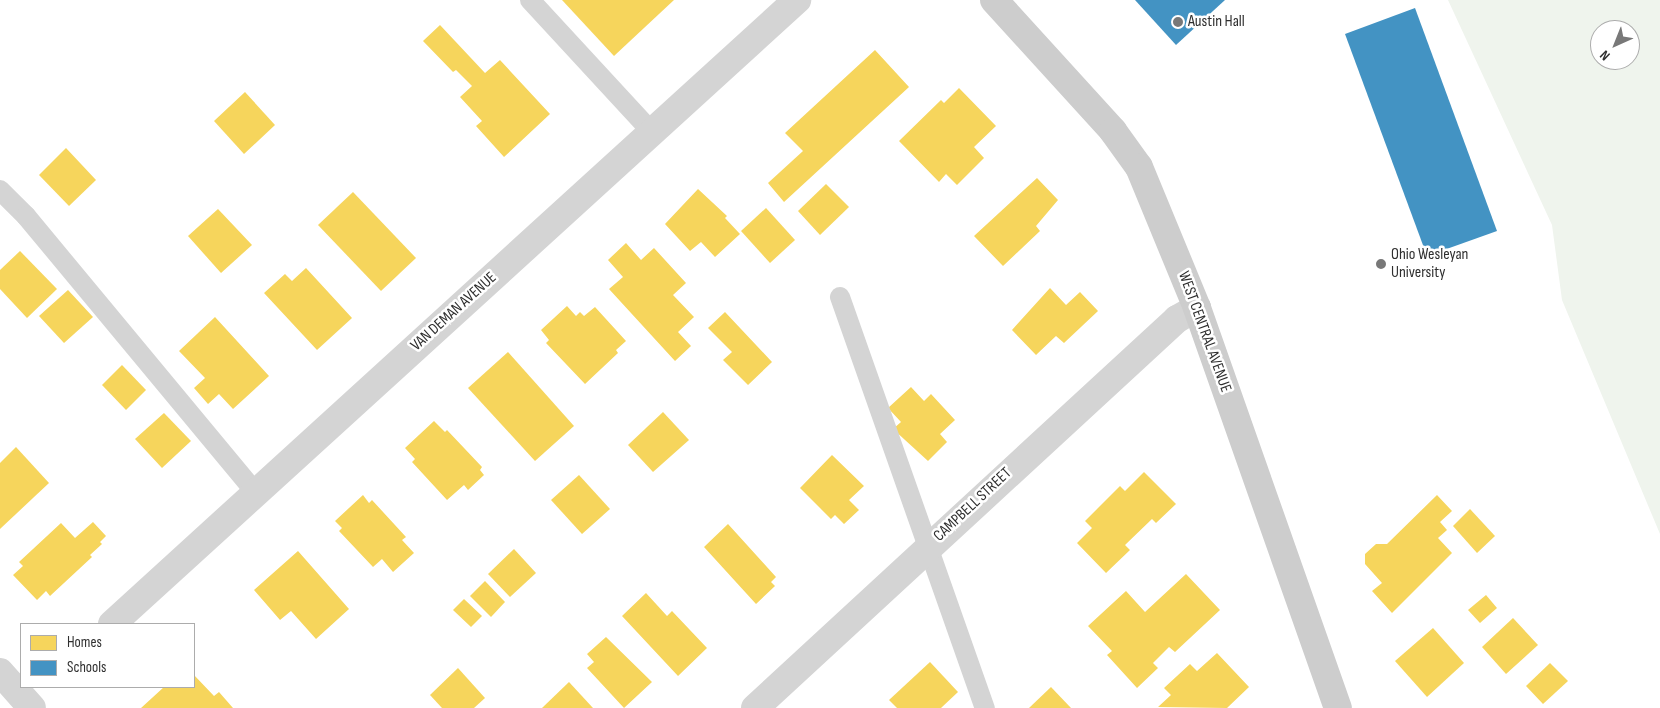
<!DOCTYPE html>
<style>
body{margin:0}
#map{position:relative;width:1660px;height:708px;overflow:hidden;background:#fff;font-family:"Sofia Sans Condensed",sans-serif}
div>[style]{position:absolute}
[style*='--x']{left:calc(var(--x)*1px);top:calc(var(--y)*1px);width:calc(var(--w)*1px);rotate:calc(var(--a)*1deg)}
.green>*{inset:0;background:#eff4ed}
.homes>*{inset:0;background:#f6d55c}
.schools>*{inset:0;background:#4393c3}
.service>*{height:20px;margin:-10px;padding:0 10px;transform-origin:10px;border-radius:10px;background:#d4d4d4}
.minor>*{height:28px;margin:-14px;padding:0 14px;transform-origin:14px;border-radius:14px;background:#d4d4d4}
.secondary>*{height:28px;margin:-14px;padding:0 14px;transform-origin:14px;border-radius:14px;background:#cdcdcd}
.dots>*{width:14px;height:14px;translate:-50% -50%;box-sizing:border-box;border:2px solid #fff;border-radius:50%}
span{translate:-50% -50%;white-space:nowrap;text-align:center;line-height:1.15;-webkit-text-stroke:5px #fff;paint-order:stroke}
.poi-label{font-size:16px;color:#2f2f2f}
.left{translate:0 -50%;text-align:left}
.street-label{font-size:16px;color:#2f2f2f}
.legend{position:absolute;left:20px;top:623px;width:175px;height:65px;box-sizing:border-box;background:#fff;border:1px solid #acacac;margin:0;padding:6px 9px;list-style:none;font-size:15px;color:#2f2f2f}
.legend li{display:flex;align-items:center;gap:10px;height:25px}
.legend b{width:25px;border:1px solid #acacac}
.north{position:absolute;left:1590px;top:20px;width:50px;height:50px;box-sizing:border-box;background:#fff;border:1px solid #acacac;border-radius:50%;rotate:224deg;font-size:14px;font-weight:700;line-height:20px;text-align:center;color:#2f2f2f}
.north::after{content:'';display:block;margin:auto;width:18px;height:22px;background:#787878;clip-path:polygon(50% 0,100% 100%,50% 72%,0 100%)}
</style>
<div id="map">
<div class="green">
<div style="clip-path:polygon(evenodd,1448px 0,1660px 0,1660px 534px,1562px 300px,1552px 225px,1448px 0,1600px 30px,1630px 30px,1630px 60px,1600px 60px,1600px 30px)"></div>
</div>
<div class="homes">
<div style="clip-path:polygon(562px 0,674px 0,614px 56px)"></div>
<div style="clip-path:polygon(440px 25px,485px 73px,500px 60px,550px 114px,504px 157px,476px 126px,482px 121px,460px 97px,472px 86px,456px 70px,453px 72px,423px 41px)"></div>
<div style="clip-path:polygon(875px 50px,909px 87px,784px 202px,768px 183px,803px 151px,785px 133px)"></div>
<div style="clip-path:polygon(959px 88px,996px 126px,974px 147px,984px 158px,957px 185px,946px 174px,939px 182px,899px 141px,941px 100px,944px 103px)"></div>
<div style="clip-path:polygon(245px 92px,275px 125px,244px 154px,214px 121px)"></div>
<div style="clip-path:polygon(66px 148px,96px 180px,69px 206px,39px 175px)"></div>
<div style="clip-path:polygon(1037px 178px,1058px 200px,1036px 226px,1040px 231px,1003px 266px,974px 236px)"></div>
<div style="clip-path:polygon(826px 184px,849px 207px,820px 235px,798px 211px)"></div>
<div style="clip-path:polygon(698px 189px,727px 216px,725px 218px,740px 234px,715px 257px,701px 242px,690px 251px,665px 224px)"></div>
<div style="clip-path:polygon(353px 192px,416px 258px,381px 291px,318px 225px)"></div>
<div style="clip-path:polygon(766px 208px,795px 240px,770px 263px,741px 231px)"></div>
<div style="clip-path:polygon(218px 209px,252px 245px,221px 273px,188px 236px)"></div>
<div style="clip-path:polygon(626px 243px,641px 260px,654px 248px,686px 283px,673px 295px,694px 317px,678px 332px,691px 346px,675px 361px,609px 289px,623px 277px,608px 260px)"></div>
<div style="clip-path:polygon(20px 251px,57px 289px,27px 318px,0 289px,0 270px)"></div>
<div style="clip-path:polygon(306px 268px,352px 318px,317px 350px,264px 293px,285px 274px,292px 281px)"></div>
<div style="clip-path:polygon(1050px 288px,1066px 305px,1080px 292px,1098px 311px,1064px 343px,1056px 336px,1036px 355px,1012px 330px)"></div>
<div style="clip-path:polygon(68px 290px,93px 317px,64px 343px,39px 316px)"></div>
<div style="clip-path:polygon(567px 306px,576px 316px,580px 312px,584px 316px,595px 307px,626px 341px,616px 350px,618px 353px,585px 384px,546px 343px,549px 340px,541px 330px)"></div>
<div style="clip-path:polygon(725px 312px,772px 362px,748px 385px,723px 360px,732px 352px,708px 328px)"></div>
<div style="clip-path:polygon(215px 317px,269px 376px,233px 409px,219px 394px,208px 404px,194px 388px,205px 378px,179px 351px)"></div>
<div style="clip-path:polygon(508px 352px,574px 426px,535px 461px,468px 388px)"></div>
<div style="clip-path:polygon(122px 365px,146px 390px,126px 410px,102px 385px)"></div>
<div style="clip-path:polygon(911px 387px,924px 401px,931px 394px,955px 420px,940px 434px,947px 442px,928px 461px,893px 429px,901px 422px,888px 408px)"></div>
<div style="clip-path:polygon(663px 412px,689px 440px,653px 472px,628px 445px)"></div>
<div style="clip-path:polygon(164px 413px,191px 441px,162px 468px,135px 439px)"></div>
<div style="clip-path:polygon(434px 421px,445px 432px,447px 430px,482px 467px,480px 470px,484px 475px,468px 490px,464px 485px,447px 500px,412px 462px,415px 459px,405px 448px)"></div>
<div style="clip-path:polygon(16px 447px,49px 483px,0 529px,0 463px)"></div>
<div style="clip-path:polygon(832px 455px,864px 486px,849px 500px,859px 510px,844px 524px,835px 515px,831px 519px,800px 488px)"></div>
<div style="clip-path:polygon(1144px 472px,1176px 504px,1156px 523px,1152px 519px,1125px 545px,1130px 550px,1106px 573px,1077px 543px,1092px 528px,1085px 521px,1120px 486px,1125px 491px)"></div>
<div style="clip-path:polygon(579px 475px,610px 509px,582px 534px,551px 500px)"></div>
<div style="clip-path:polygon(363px 495px,369px 503px,372px 500px,406px 537px,402px 540px,414px 553px,393px 572px,382px 559px,373px 567px,339px 531px,342px 528px,335px 521px)"></div>
<div style="clip-path:polygon(1437px 495px,1452px 511px,1440px 522px,1447px 530px,1438px 538px,1452px 553px,1392px 613px,1372px 591px,1382px 583px,1365px 564px,1365px 554px,1376px 544px,1387px 544px)"></div>
<div style="clip-path:polygon(1470px 509px,1495px 536px,1477px 553px,1453px 526px)"></div>
<div style="clip-path:polygon(93px 522px,106px 536px,100px 542px,102px 544px,90px 555px,92px 557px,50px 596px,46px 591px,37px 600px,13px 575px,23px 566px,19px 562px,61px 523px,75px 538px)"></div>
<div style="clip-path:polygon(728px 524px,776px 577px,771px 582px,775px 586px,756px 604px,704px 547px)"></div>
<div style="clip-path:polygon(514px 549px,536px 573px,510px 597px,488px 574px)"></div>
<div style="clip-path:polygon(298px 551px,349px 609px,316px 639px,291px 611px,280px 620px,254px 590px)"></div>
<div style="clip-path:polygon(1186px 574px,1220px 610px,1175px 652px,1169px 647px,1153px 663px,1158px 668px,1137px 688px,1107px 655px,1112px 651px,1088px 626px,1126px 591px,1145px 612px)"></div>
<div style="clip-path:polygon(485px 581px,505px 602px,491px 617px,470px 596px)"></div>
<div style="clip-path:polygon(646px 593px,667px 616px,672px 611px,707px 648px,678px 676px,622px 616px)"></div>
<div style="clip-path:polygon(1486px 595px,1497px 608px,1480px 623px,1468px 610px)"></div>
<div style="clip-path:polygon(464px 599px,482px 616px,471px 627px,453px 610px)"></div>
<div style="clip-path:polygon(1513px 618px,1538px 645px,1506px 674px,1482px 647px)"></div>
<div style="clip-path:polygon(1433px 628px,1464px 663px,1427px 697px,1395px 661px)"></div>
<div style="clip-path:polygon(606px 637px,652px 682px,624px 708px,587px 668px,594px 662px,587px 654px)"></div>
<div style="clip-path:polygon(1217px 653px,1249px 687px,1227px 708px,1158px 707px,1171px 695px,1164px 688px,1190px 664px,1197px 671px)"></div>
<div style="clip-path:polygon(930px 662px,958px 692px,941px 708px,897px 708px,889px 700px)"></div>
<div style="clip-path:polygon(1550px 663px,1568px 681px,1543px 704px,1526px 686px)"></div>
<div style="clip-path:polygon(458px 668px,485px 698px,474px 708px,442px 708px,430px 695px)"></div>
<div style="clip-path:polygon(194px 675px,214px 696px,219px 692px,233px 708px,141px 708px,164px 687px,194px 687px)"></div>
<div style="clip-path:polygon(569px 682px,593px 708px,542px 708px)"></div>
<div style="clip-path:polygon(1051px 687px,1071px 708px,1029px 708px)"></div>
</div>
<div class="schools">
<div style="clip-path:polygon(1135px 0,1225px 0,1176px 45px)"></div>
<div style="clip-path:polygon(1415px 8px,1497px 231px,1427px 256px,1345px 34px)"></div>
</div>
<div class="service">
<div style="--x:530;--y:0;--w:180;--a:47.3"></div>
<div style="--x:0;--y:190;--w:37;--a:45"></div>
<div style="--x:26;--y:216;--w:360;--a:50.3"></div>
<div style="--x:840;--y:297;--w:436;--a:70.6"></div>
</div>
<div class="minor">
<div style="--x:112;--y:624;--w:927;--a:-42.33"></div>
<div style="--x:0;--y:672;--w:48;--a:48.4"></div>
<div style="--x:755;--y:708;--w:574;--a:-42.67"></div>
<div style="--x:1177;--y:319;--w:23;--a:-29"></div>
</div>
<div class="secondary">
<div style="--x:994;--y:0;--w:177;--a:47.7"></div>
<div style="--x:1113;--y:131;--w:44;--a:54.2"></div>
<div style="--x:1139;--y:167;--w:152;--a:67.6"></div>
<div style="--x:1197;--y:308;--w:424;--a:70.6"></div>
</div>
<div class="dots">
<div style="left:1178px;top:22px;background:#787878"></div>
<div style="left:1381px;top:264px;background:#787878"></div>
</div>
<div class="poi-label">
<span class="left" style="left:1188px;top:22px">Austin Hall</span>
<span class="left" style="left:1391px;top:264px">Ohio Wesleyan<br>University</span>
</div>
<div class="street-label">
<span style="left:454px;top:312px;rotate:-42deg">VAN DEMAN AVENUE</span>
<span style="left:1204px;top:332px;rotate:70deg">WEST CENTRAL AVENUE</span>
<span style="left:973px;top:505px;rotate:-43deg">CAMPBELL STREET</span>
</div>
<ul class="legend">
<li><b style="height:14px;background:#f6d55c"></b>Homes</li>
<li><b style="height:14px;background:#4393c3"></b>Schools</li>
</ul>
<div class="north">N</div>
</div>
